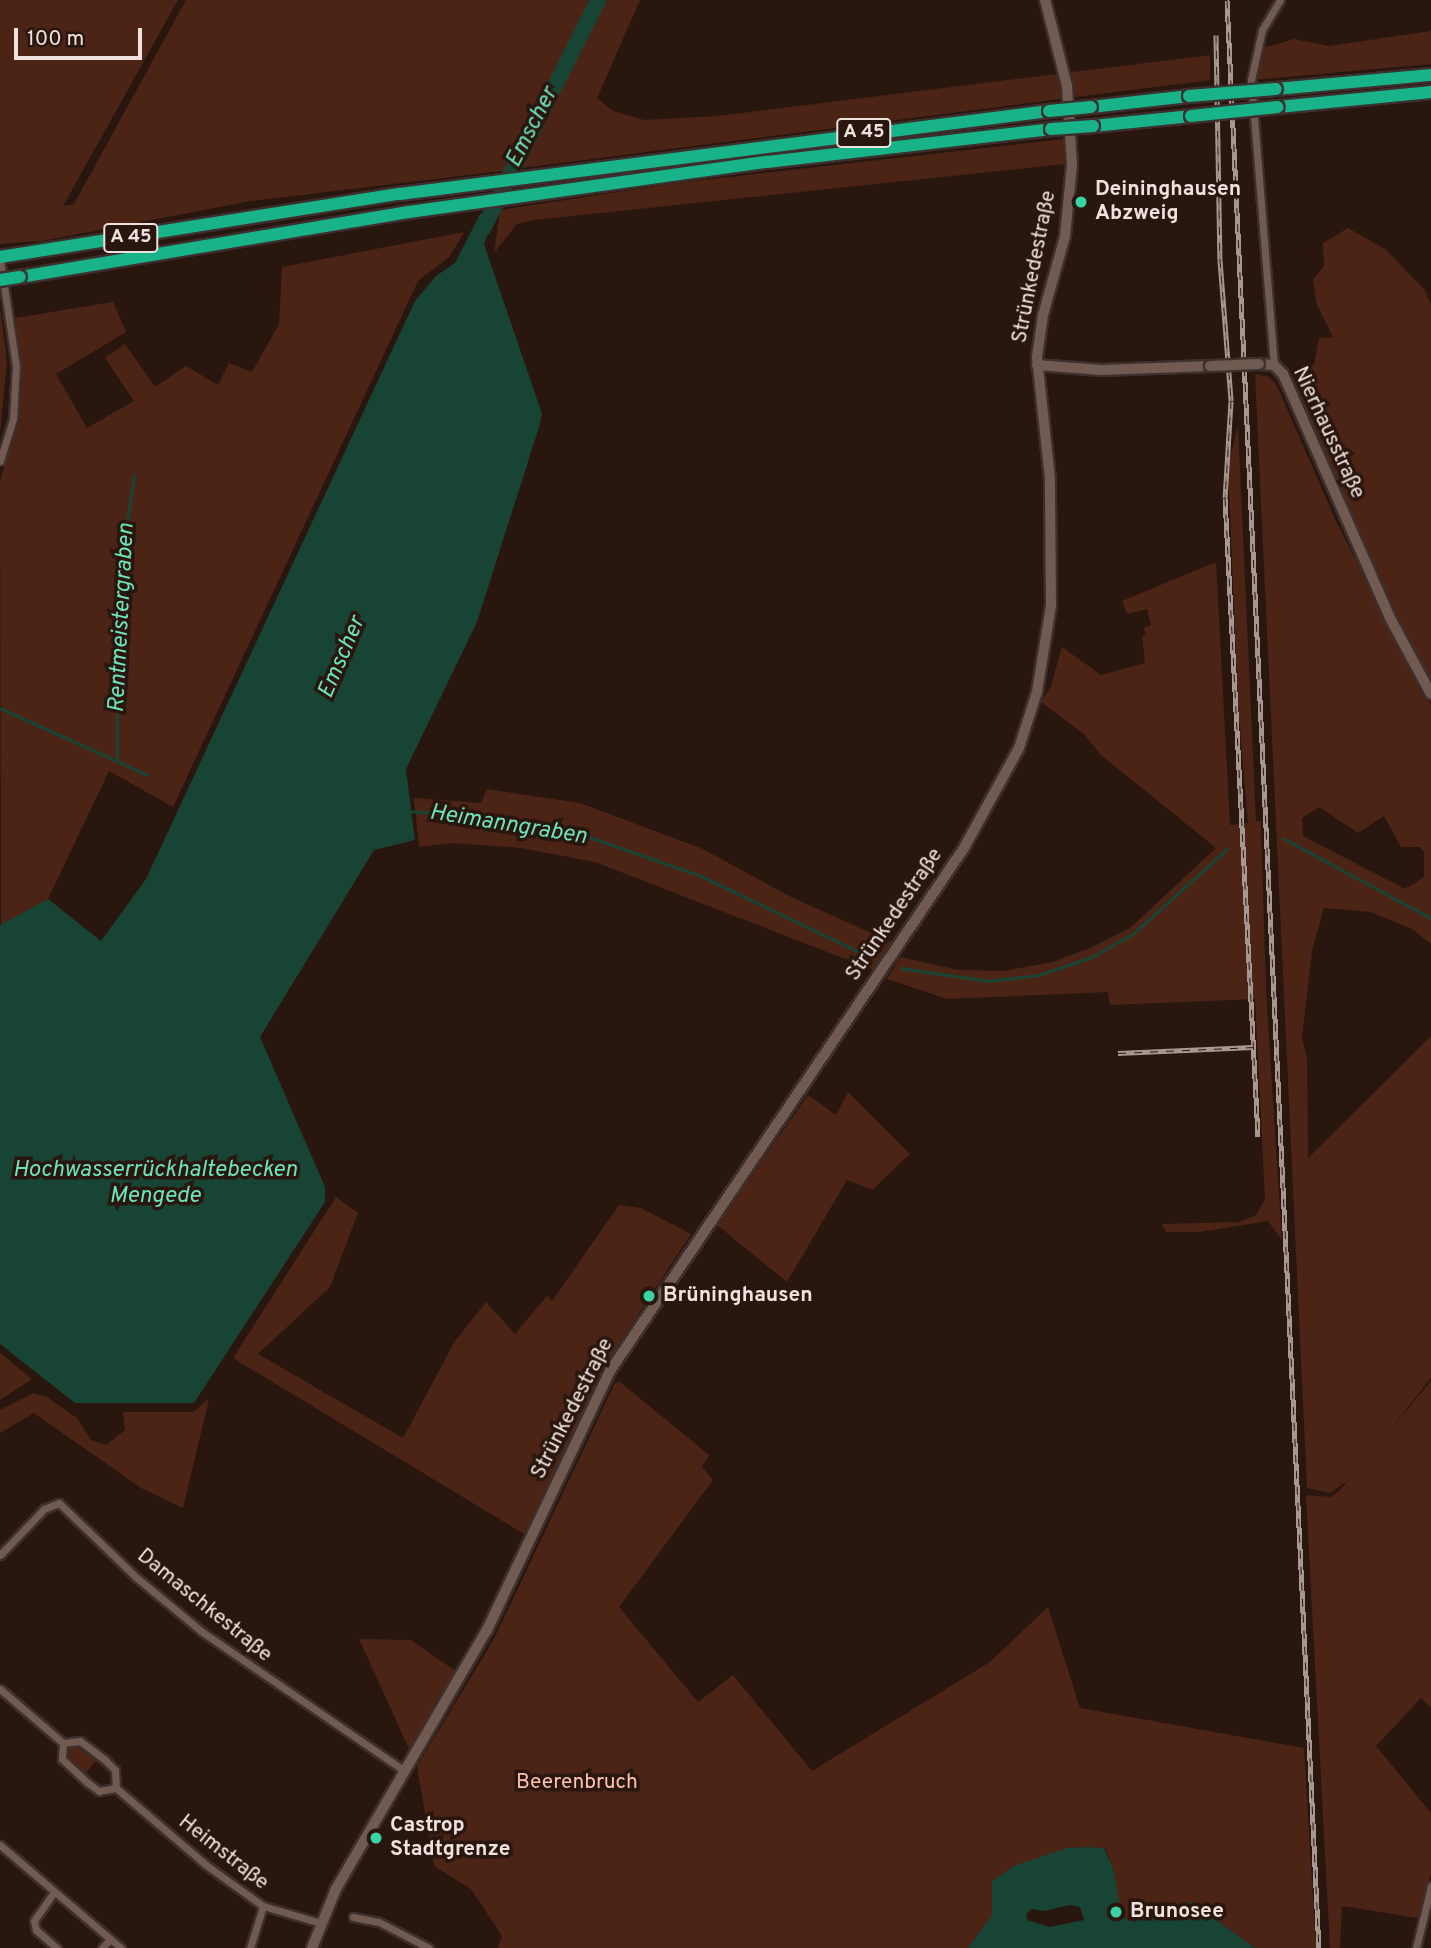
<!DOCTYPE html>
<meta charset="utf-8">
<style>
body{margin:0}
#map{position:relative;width:1431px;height:1948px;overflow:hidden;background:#29160f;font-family:Overpass,sans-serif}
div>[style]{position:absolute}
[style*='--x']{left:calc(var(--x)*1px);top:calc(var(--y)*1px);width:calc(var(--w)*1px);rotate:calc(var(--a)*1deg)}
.green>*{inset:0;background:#4c2416}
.water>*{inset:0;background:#184435}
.stream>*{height:2.5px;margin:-1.25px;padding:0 1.25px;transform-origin:1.25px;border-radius:1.25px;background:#184435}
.river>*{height:16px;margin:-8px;padding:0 8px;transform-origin:8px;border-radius:8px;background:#184435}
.roads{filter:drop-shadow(2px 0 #3d2f2d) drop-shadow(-2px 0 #3d2f2d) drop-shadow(0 2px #3d2f2d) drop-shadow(0 -2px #3d2f2d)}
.street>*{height:7px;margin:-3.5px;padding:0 3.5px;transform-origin:3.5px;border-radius:3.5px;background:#715a52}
.secondary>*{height:10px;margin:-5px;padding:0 5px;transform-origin:5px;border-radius:5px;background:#715a52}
.highway>*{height:12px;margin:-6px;padding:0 6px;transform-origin:6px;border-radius:6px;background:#18b389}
.rail>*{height:5px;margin-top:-2.5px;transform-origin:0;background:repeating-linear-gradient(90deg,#29160f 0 8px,#a69791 0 16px);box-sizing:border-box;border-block:2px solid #a69791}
.bridges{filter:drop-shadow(2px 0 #3d2f2d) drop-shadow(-2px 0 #3d2f2d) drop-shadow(0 2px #3d2f2d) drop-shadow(0 -2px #3d2f2d)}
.secondary-bridge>*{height:10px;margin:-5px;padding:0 5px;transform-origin:5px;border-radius:5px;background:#715a52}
.highway-bridge>*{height:12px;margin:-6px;padding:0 6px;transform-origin:6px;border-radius:6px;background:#18b389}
.dots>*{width:19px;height:19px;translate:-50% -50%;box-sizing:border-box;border:4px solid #29160f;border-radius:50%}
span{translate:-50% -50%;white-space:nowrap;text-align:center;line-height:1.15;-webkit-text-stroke:7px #29160f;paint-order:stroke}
.shield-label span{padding:2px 5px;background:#29160f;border:2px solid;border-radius:5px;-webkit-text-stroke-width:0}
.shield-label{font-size:19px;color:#efe1dd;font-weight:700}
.poi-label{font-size:21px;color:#efe1dd;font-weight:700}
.left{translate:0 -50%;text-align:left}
.street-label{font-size:21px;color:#efe1dd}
.park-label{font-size:21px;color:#fec2ae}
.water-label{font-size:23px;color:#6de3ba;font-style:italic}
.scale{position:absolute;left:14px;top:28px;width:128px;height:32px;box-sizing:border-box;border:4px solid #efe1dd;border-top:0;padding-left:9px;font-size:21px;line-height:24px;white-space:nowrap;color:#efe1dd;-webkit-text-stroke:5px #29160f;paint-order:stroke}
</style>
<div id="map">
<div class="green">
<div style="clip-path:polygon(0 0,178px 0,63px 206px,74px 204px,186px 0,640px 0,597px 98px,613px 111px,644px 120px,718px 116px,1210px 55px,1210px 80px,514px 169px,542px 113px,511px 170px,251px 201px,42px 241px,0 244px)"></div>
<div style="clip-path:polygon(1431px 31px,1431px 64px,1252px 80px,1257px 50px,1294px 39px,1329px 46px)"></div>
<div style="clip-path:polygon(1064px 139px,1065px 164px,534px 220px,517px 224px,494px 253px,500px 210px,677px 183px)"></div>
<div style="clip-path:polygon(1348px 228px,1385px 249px,1425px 290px,1431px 305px,1431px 685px,1395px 618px,1291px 377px,1294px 370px,1314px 365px,1319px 338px,1333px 337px,1317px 305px,1313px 280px,1324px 266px,1323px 243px)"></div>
<div style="clip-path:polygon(464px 232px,450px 256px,418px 281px,173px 807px,109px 771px,48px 899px,1px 925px,0 481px,18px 423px,21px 370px,15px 318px,113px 302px,126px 332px,56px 374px,87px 428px,134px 401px,105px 358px,125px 344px,155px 387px,186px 366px,218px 385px,229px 363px,252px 372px,279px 324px,282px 267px)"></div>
<div style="clip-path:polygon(0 308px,7px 361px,0 432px)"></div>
<div style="clip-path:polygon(evenodd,1255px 374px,1269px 377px,1277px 386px,1336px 521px,1431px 705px,1431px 944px,1412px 929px,1371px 912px,1324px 908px,1312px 951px,1302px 1038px,1307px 1057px,1308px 1158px,1431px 1036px,1431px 1378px,1353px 1477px,1330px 1493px,1307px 1488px,1255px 374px,1319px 807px,1358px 833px,1384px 816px,1401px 847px,1420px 847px,1424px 852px,1424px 877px,1405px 889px,1303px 836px,1302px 818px,1319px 807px)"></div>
<div style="clip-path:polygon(1238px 426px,1256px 821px,1261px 821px,1266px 992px,1282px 1240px,1268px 1221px,1200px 1232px,1166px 1232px,1162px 1224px,1239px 1222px,1256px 1215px,1265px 1199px,1255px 999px,1110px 1005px,1108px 992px,947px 999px,887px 979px,900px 957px,958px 970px,1003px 971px,1053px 962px,1090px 948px,1130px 928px,1216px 848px,1101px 755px,1085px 735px,1041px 702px,1051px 686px,1062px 647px,1101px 675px,1145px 663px,1142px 636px,1146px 635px,1144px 628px,1151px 625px,1147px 609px,1127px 614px,1122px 601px,1216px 562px,1230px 825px,1248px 823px,1238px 706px,1228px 466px)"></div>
<div style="clip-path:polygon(487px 789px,580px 803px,703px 849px,789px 896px,891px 942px,874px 970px,595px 862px,521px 848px,450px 843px,419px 847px,414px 798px,481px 803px)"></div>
<div style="clip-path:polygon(848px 1092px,910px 1154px,872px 1190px,847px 1180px,787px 1282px,717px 1225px,808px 1095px,836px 1115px)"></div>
<div style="clip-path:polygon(336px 1197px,358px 1213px,330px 1287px,258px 1354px,403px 1438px,455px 1341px,486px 1302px,515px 1334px,547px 1296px,552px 1301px,619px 1205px,641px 1208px,691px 1234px,615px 1350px,524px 1534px,233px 1358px)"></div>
<div style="clip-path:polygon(0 1353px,32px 1379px,0 1400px)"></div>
<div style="clip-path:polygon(1431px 1381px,1431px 1708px,1421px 1698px,1376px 1746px,1431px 1813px,1431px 1873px,1418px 1918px,1342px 1906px,1340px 1948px,1330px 1948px,1306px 1495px,1331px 1497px,1340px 1490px)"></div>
<div style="clip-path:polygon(620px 1382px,709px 1455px,702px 1467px,713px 1480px,619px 1607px,698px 1702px,733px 1675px,812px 1771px,990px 1662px,1048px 1607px,1080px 1708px,1304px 1748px,1316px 1948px,1255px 1948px,1191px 1902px,1155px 1909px,1133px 1922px,1121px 1916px,1113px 1867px,1105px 1848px,1087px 1847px,1067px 1848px,992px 1915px,968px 1948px,498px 1948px,502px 1936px,471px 1889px,434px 1866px,417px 1766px,494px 1639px,615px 1383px)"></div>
<div style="clip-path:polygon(33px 1393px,47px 1397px,77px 1418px,91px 1440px,106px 1445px,125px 1430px,123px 1412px,193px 1412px,209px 1399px,183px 1508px,141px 1488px,34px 1413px,0 1433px,0 1410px)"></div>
<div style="clip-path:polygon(359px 1639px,411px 1640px,457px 1672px,410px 1751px)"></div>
<div style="clip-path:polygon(79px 1744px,102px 1762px,95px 1762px,86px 1773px,88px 1779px,64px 1755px,68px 1746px)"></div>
</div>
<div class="water">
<div style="clip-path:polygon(497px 211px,484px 244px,542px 414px,539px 427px,477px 622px,406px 769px,415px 840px,374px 850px,260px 1037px,325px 1187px,325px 1202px,194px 1403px,75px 1403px,0 1344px,0 925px,48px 899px,101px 941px,146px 879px,415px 301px,436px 276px,455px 263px,480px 214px)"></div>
<div style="clip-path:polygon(evenodd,1087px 1847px,1104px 1848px,1113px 1867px,1122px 1917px,1134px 1922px,1155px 1909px,1191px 1902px,1255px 1948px,968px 1948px,992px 1915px,992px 1881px,1014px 1866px,1067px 1848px,1087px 1847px,1069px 1905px,1080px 1907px,1084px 1920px,1050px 1927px,1027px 1920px,1026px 1914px,1032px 1909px,1045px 1911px,1069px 1905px)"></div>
</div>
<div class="stream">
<div style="--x:0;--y:708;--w:162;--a:24.4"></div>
<div style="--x:117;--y:761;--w:106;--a:-90"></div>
<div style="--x:117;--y:655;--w:24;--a:-73"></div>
<div style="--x:124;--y:632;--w:90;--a:-90"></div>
<div style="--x:124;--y:542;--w:67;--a:-81.4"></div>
<div style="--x:407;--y:811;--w:61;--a:3.8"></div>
<div style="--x:468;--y:815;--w:118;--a:9.8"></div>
<div style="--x:584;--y:835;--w:124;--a:19.3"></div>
<div style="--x:701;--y:876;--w:187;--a:25.6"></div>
<div style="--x:1283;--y:838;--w:168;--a:28.4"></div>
<div style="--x:901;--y:968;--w:88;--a:8.5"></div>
<div style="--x:988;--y:981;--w:51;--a:-6.7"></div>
<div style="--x:1039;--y:975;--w:56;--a:-18.8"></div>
<div style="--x:1092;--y:957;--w:48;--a:-29.7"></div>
<div style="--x:1134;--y:933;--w:125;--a:-42.1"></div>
</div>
<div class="river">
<div style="--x:483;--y:229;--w:256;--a:-63.3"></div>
</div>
<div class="roads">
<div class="street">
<div style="--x:0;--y:259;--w:108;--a:81.5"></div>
<div style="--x:16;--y:366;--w:53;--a:93.2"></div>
<div style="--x:13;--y:419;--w:44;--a:107.2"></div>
<div style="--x:1274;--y:365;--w:286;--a:-94.6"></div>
<div style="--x:1251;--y:80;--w:51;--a:-77.6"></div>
<div style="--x:1262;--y:30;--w:35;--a:-59"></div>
<div style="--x:0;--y:1555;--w:64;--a:-46.3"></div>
<div style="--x:44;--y:1509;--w:16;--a:-22"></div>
<div style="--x:59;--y:1503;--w:108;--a:43.9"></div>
<div style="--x:137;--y:1578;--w:83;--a:39.6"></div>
<div style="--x:201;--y:1631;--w:247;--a:34.5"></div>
<div style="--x:0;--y:1689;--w:83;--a:40.6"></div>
<div style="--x:63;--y:1743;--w:16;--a:94"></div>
<div style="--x:62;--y:1759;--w:35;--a:43"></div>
<div style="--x:88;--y:1783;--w:14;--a:36"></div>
<div style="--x:99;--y:1791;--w:17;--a:-10"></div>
<div style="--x:63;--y:1743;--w:17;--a:-7"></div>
<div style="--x:80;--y:1741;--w:31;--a:37"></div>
<div style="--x:105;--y:1760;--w:14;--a:45"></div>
<div style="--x:115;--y:1770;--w:18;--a:87"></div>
<div style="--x:116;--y:1788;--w:118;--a:40.5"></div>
<div style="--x:206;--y:1865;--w:70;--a:35.7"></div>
<div style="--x:263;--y:1906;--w:60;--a:16.3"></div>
<div style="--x:0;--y:1845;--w:159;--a:40.4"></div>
<div style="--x:54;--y:1892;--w:35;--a:125"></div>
<div style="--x:34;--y:1921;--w:9;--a:77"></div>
<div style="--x:36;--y:1930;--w:28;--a:41"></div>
<div style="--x:353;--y:1917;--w:26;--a:11"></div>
<div style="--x:379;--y:1922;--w:56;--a:27.5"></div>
<div style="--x:102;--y:1948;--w:12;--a:-48"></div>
<div style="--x:250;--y:1948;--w:44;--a:-72.8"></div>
<div style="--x:1416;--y:1948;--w:64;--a:-76.4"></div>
</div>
<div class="secondary">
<div style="--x:1259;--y:364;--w:15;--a:4"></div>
<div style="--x:1274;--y:365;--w:13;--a:45"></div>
<div style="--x:1283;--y:374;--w:266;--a:66.3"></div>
<div style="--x:1390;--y:618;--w:86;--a:61.7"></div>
<div style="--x:1037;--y:365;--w:64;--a:4.5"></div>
<div style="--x:1101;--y:370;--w:109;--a:-2.1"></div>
<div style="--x:312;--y:1948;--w:64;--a:-67.9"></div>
<div style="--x:336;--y:1889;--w:300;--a:-59.8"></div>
<div style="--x:487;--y:1630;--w:287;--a:-64.6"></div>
<div style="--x:610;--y:1371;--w:632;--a:-55.91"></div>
<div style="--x:964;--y:848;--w:114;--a:-61.2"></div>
<div style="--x:1019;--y:748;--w:59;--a:-72.2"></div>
<div style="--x:1037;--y:692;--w:87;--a:-80.8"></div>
<div style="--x:1051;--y:606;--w:127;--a:-90.5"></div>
<div style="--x:1050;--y:479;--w:123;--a:-96.1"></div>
<div style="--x:1037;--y:357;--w:42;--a:-81.9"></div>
<div style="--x:1043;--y:315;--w:82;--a:-74.4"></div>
<div style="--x:1065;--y:236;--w:71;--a:-84.4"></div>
<div style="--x:1072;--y:165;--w:79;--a:-93.6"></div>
<div style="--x:1067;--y:86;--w:89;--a:-104.3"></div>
</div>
<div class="highway">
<div style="--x:1276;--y:89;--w:156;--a:-5.2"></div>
<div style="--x:1091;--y:107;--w:99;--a:-6.4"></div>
<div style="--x:1278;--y:107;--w:154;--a:-5.6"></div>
<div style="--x:1093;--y:126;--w:99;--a:-5.8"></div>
<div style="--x:0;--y:257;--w:405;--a:-9"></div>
<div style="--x:400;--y:194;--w:654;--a:-7.29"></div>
<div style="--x:20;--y:277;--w:394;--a:-9.5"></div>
<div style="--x:409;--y:212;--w:361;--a:-8"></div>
<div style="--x:767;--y:162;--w:286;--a:-6.6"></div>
</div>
</div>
<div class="rail">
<div style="--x:1227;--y:0;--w:1950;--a:87.3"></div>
<div style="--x:1216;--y:35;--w:225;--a:89"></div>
<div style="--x:1220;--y:260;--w:141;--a:85.5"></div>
<div style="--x:1231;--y:401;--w:97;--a:93.5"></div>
<div style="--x:1225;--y:498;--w:639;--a:87.04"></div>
<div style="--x:1118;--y:1053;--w:135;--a:-2.5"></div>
</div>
<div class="bridges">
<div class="secondary-bridge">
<div style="--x:1210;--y:366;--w:49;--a:-2.3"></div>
</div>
<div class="highway-bridge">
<div style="--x:1189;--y:96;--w:87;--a:-4.6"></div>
<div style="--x:1049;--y:111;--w:42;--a:-5.4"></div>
<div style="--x:1191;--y:116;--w:87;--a:-5.9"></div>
<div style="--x:1051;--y:129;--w:42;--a:-4.1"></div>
<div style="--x:0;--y:280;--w:20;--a:-9"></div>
</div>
</div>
<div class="dots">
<div style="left:1081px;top:202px;background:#39d4a5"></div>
<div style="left:649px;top:1296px;background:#39d4a5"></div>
<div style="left:376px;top:1838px;background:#39d4a5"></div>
<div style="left:1116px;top:1912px;background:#39d4a5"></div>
</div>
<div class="shield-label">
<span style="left:864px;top:133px">A 45</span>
<span style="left:131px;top:238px">A 45</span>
</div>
<div class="poi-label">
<span class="left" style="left:1095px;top:202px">Deininghausen<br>Abzweig</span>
<span class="left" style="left:663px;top:1296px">Brüninghausen</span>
<span class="left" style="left:390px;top:1838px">Castrop<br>Stadtgrenze</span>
<span class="left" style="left:1130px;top:1912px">Brunosee</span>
</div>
<div class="street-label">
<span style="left:1035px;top:267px;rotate:-79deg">Strünkedestraße</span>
<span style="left:1328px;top:433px;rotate:65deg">Nierhausstraße</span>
<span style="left:895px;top:915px;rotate:-56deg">Strünkedestraße</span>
<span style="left:573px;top:1409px;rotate:-63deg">Strünkedestraße</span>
<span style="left:204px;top:1606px;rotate:39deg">Damaschkestraße</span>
<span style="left:223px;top:1853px;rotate:38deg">Heimstraße</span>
</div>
<div class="park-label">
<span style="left:577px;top:1783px">Beerenbruch</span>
</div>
<div class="water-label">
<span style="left:533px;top:128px;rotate:-63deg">Emscher</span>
<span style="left:123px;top:618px;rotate:-87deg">Rentmeistergraben</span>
<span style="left:343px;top:658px;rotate:-67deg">Emscher</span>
<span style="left:508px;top:826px;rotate:9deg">Heimanngraben</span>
<span style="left:155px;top:1184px">Hochwasserrückhaltebecken<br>Mengede</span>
</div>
<div class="scale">100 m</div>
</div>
